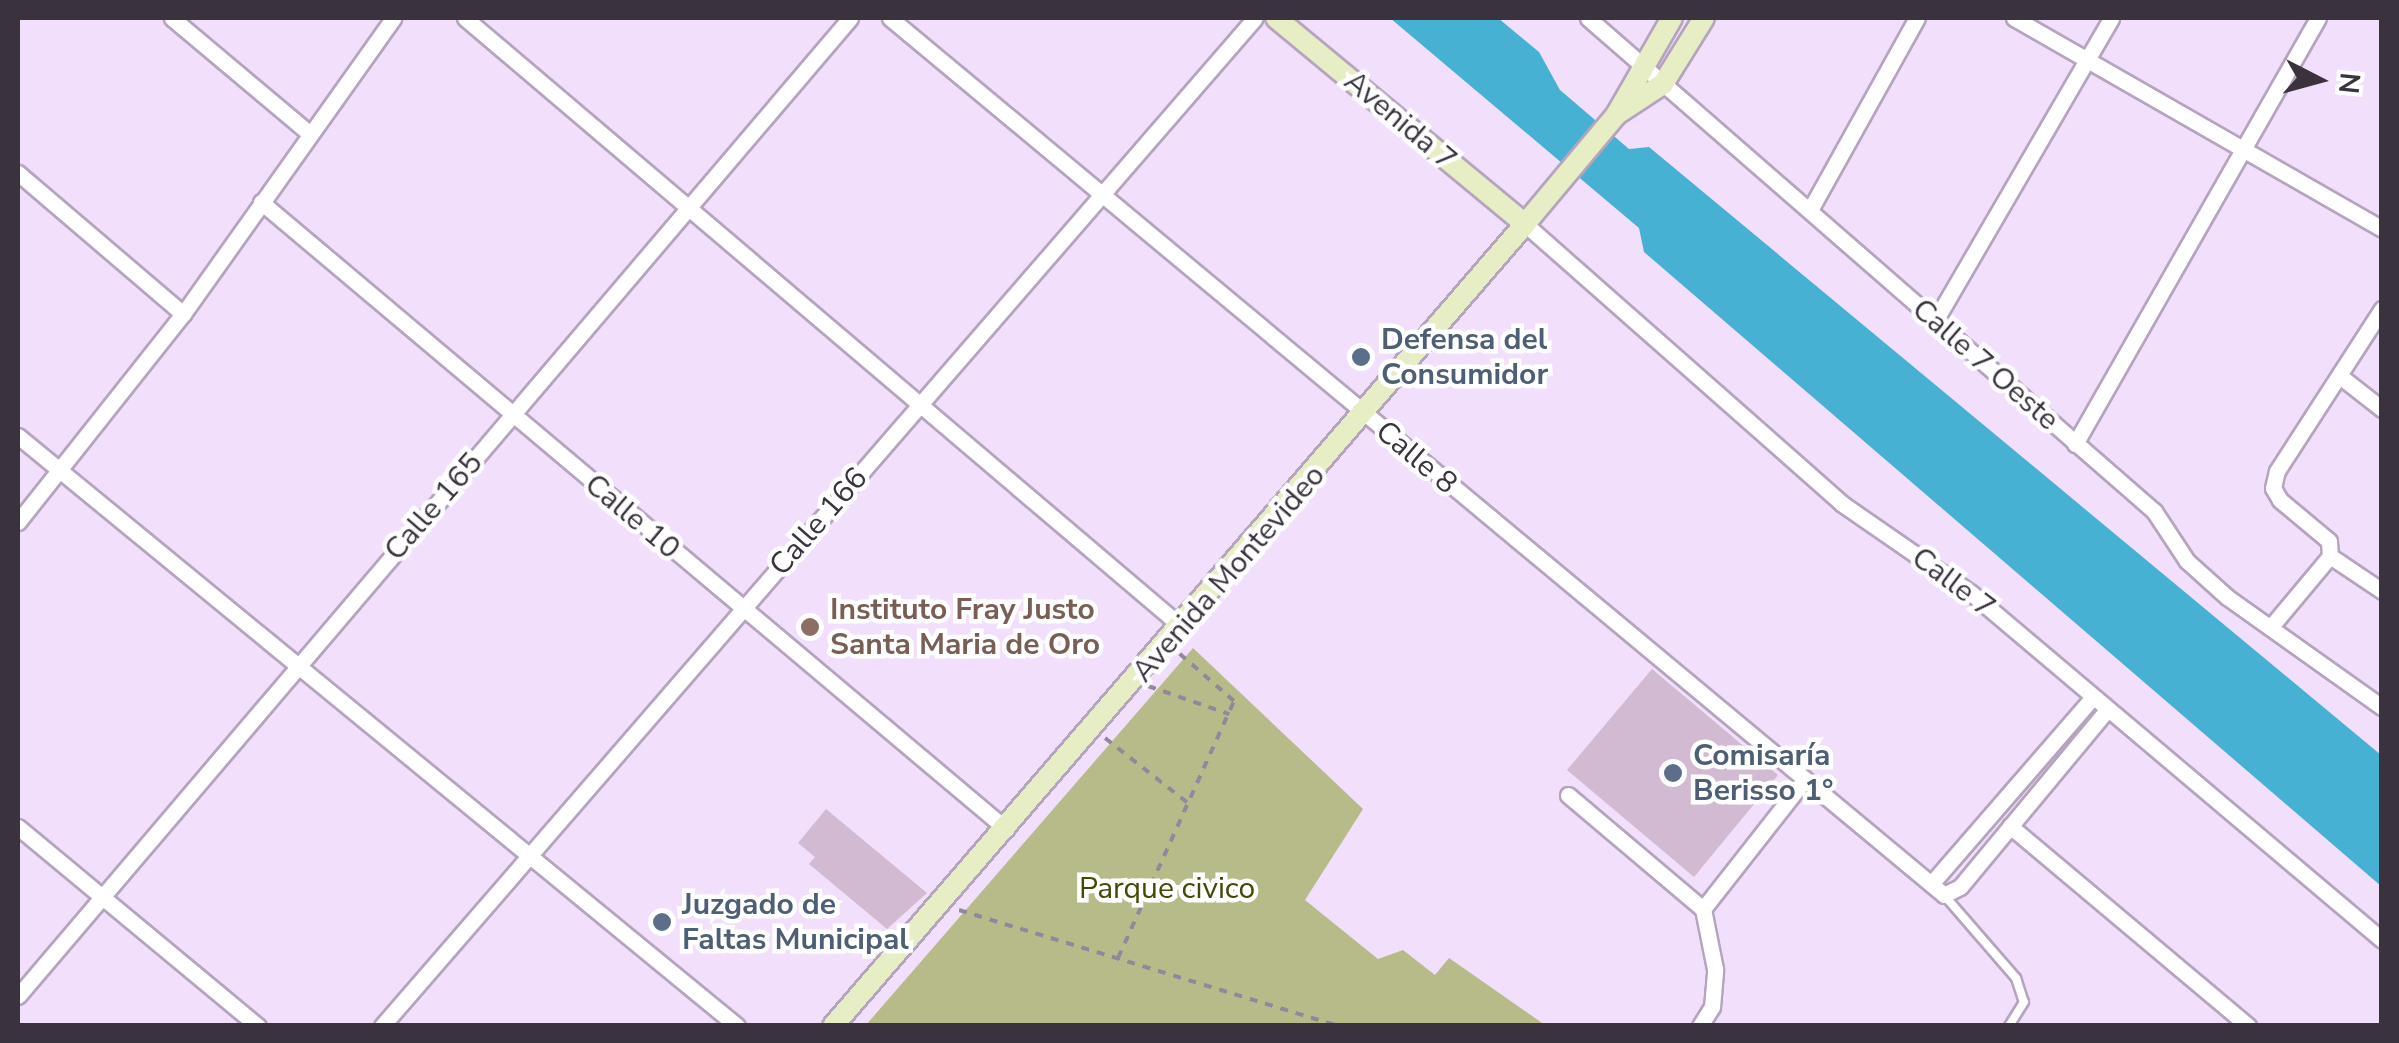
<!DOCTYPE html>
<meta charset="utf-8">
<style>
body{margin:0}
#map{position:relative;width:2399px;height:1043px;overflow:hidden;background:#f1dffb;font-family:"Nunito Sans",sans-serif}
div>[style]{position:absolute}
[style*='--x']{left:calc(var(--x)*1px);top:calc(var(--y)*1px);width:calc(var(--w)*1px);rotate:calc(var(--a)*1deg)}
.green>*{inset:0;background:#b6bb89}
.water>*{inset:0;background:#46b1d3}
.building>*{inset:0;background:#d2bbd2}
.path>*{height:4px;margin-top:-2px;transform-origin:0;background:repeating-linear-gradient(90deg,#94879b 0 8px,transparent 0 16px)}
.roads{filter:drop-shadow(2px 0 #b5a4be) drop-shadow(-2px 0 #b5a4be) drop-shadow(0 2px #b5a4be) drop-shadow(0 -2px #b5a4be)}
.lane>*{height:8px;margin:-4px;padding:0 4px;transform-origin:4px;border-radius:4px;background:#fff}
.street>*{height:15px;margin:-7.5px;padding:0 7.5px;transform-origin:7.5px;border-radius:7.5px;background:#fff}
.secondary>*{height:20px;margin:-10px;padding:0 10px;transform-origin:10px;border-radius:10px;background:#e7edc4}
.dots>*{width:28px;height:28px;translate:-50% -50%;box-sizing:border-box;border:5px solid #fff;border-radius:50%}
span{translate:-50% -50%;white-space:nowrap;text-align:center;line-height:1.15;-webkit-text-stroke:9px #fff;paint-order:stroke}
.street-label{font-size:30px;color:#3a333e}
.service-label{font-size:30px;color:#4e5e75;font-weight:700}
.left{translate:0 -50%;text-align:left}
.education-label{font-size:30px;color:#785e54;font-weight:700}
.park-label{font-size:30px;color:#464805}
.frame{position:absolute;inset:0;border:20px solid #3a333e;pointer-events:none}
.north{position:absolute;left:2269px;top:30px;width:100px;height:100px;-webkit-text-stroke:8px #fff;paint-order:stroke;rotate:96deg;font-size:28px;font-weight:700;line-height:40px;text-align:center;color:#3a333e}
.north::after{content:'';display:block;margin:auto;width:35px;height:45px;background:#3a333e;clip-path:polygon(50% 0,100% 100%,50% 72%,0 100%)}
</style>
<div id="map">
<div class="green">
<div style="clip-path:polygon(1193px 648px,1363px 809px,1305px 900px,1378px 959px,1403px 950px,1435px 975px,1449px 958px,1545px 1025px,866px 1025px)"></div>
</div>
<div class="water">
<div style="clip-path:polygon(1390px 18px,1498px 18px,1539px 52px,1560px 90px,1629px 149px,1649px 147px,2381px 755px,2381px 886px,1644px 252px,1639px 228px)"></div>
</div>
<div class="building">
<div style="clip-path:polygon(1652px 669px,1778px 775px,1694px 877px,1567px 770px)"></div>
<div style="clip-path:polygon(826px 809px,927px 893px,887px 929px,809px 864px,815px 857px,798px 843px)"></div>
</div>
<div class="path">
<div style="--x:1148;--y:686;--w:86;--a:19.1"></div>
<div style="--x:1105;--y:738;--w:105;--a:38.1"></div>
<div style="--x:959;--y:910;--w:396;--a:17"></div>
<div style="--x:1118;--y:958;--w:282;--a:-65.7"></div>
<div style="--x:1234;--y:701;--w:72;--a:-139"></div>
</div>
<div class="roads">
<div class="lane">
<div style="--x:1944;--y:895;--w:110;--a:49.1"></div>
<div style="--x:2016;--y:978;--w:25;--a:72"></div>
<div style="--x:2024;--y:1002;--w:28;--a:122"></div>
</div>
<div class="street">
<div style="--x:172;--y:18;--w:179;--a:40"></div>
<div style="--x:465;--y:18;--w:942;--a:40.35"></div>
<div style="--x:890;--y:18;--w:1371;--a:39.76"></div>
<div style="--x:1944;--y:895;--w:18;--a:-27"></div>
<div style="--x:1960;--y:887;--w:231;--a:-50.3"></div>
<div style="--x:1588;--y:18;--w:751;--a:41.06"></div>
<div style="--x:2154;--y:511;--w:60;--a:56.6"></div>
<div style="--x:2187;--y:561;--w:54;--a:42"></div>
<div style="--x:2227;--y:597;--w:190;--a:35.4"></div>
<div style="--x:2014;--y:18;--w:424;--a:29.8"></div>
<div style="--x:18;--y:173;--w:217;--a:40.5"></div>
<div style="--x:261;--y:202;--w:974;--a:40.08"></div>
<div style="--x:1810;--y:210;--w:220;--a:-60.9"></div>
<div style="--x:1525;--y:224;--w:422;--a:41.4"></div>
<div style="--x:1841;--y:503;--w:158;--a:34.7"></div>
<div style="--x:1971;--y:593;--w:538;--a:40.17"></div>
<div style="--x:1935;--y:321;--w:350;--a:-59.8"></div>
<div style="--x:2341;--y:377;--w:52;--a:38"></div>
<div style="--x:18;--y:436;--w:930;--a:39.37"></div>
<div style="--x:2075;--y:444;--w:490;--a:-60.3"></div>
<div style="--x:18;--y:522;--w:265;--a:-51.6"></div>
<div style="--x:183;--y:314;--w:363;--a:-54.6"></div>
<div style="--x:2330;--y:556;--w:63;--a:33.9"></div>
<div style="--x:2274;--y:623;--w:87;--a:-50.1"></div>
<div style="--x:2330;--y:556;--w:15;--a:-94"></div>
<div style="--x:2329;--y:541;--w:64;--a:-140.1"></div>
<div style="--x:2280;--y:500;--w:14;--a:-120"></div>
<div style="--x:2273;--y:488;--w:17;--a:-77"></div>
<div style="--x:2277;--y:471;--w:193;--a:-57.1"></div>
<div style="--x:1568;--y:795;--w:177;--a:40.2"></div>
<div style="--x:2010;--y:826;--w:311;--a:40"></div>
<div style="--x:18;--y:827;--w:312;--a:39.7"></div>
<div style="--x:1931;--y:884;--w:247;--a:-49.1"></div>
<div style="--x:18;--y:996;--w:1284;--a:-49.61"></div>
<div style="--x:382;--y:1026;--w:1333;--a:-49.11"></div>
<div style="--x:1700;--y:1026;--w:22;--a:-58"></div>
<div style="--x:1712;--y:1007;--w:38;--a:-85"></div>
<div style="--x:1715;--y:969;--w:61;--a:-101.3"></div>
<div style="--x:1703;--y:909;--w:165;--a:-51.9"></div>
</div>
<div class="secondary">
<div style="--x:1276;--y:18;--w:323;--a:39.6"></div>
<div style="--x:1617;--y:114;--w:55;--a:-33.1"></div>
<div style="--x:1663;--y:84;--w:78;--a:-58.2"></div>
<div style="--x:833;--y:1026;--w:1059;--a:-49.21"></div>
<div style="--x:1525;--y:224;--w:142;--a:-50.1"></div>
<div style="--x:1616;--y:115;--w:112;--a:-60"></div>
</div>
</div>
<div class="dots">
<div style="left:1361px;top:357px;background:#5c6f8a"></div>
<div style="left:810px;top:627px;background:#8d6e63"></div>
<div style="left:1673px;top:773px;background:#5c6f8a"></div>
<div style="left:662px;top:922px;background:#5c6f8a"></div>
</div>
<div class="street-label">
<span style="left:1400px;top:121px;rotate:40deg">Avenida 7</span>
<span style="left:1985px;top:365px;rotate:41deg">Calle 7 Oeste</span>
<span style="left:1416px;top:458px;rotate:40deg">Calle 8</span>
<span style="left:434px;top:507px;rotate:-49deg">Calle 165</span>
<span style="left:632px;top:517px;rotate:40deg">Calle 10</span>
<span style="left:819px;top:522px;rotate:-49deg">Calle 166</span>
<span style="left:1229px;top:574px;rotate:-49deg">Avenida Montevideo</span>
<span style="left:1953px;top:583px;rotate:37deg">Calle 7</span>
</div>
<div class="service-label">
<span class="left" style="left:1381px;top:357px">Defensa del<br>Consumidor</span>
<span class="left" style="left:1693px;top:773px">Comisaría<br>Berisso 1°</span>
<span class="left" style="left:682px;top:922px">Juzgado de<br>Faltas Municipal</span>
</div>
<div class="education-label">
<span class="left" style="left:830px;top:627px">Instituto Fray Justo<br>Santa Maria de Oro</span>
</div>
<div class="park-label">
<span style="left:1167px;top:889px">Parque civico</span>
</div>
<div class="frame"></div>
<div class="north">N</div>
</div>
